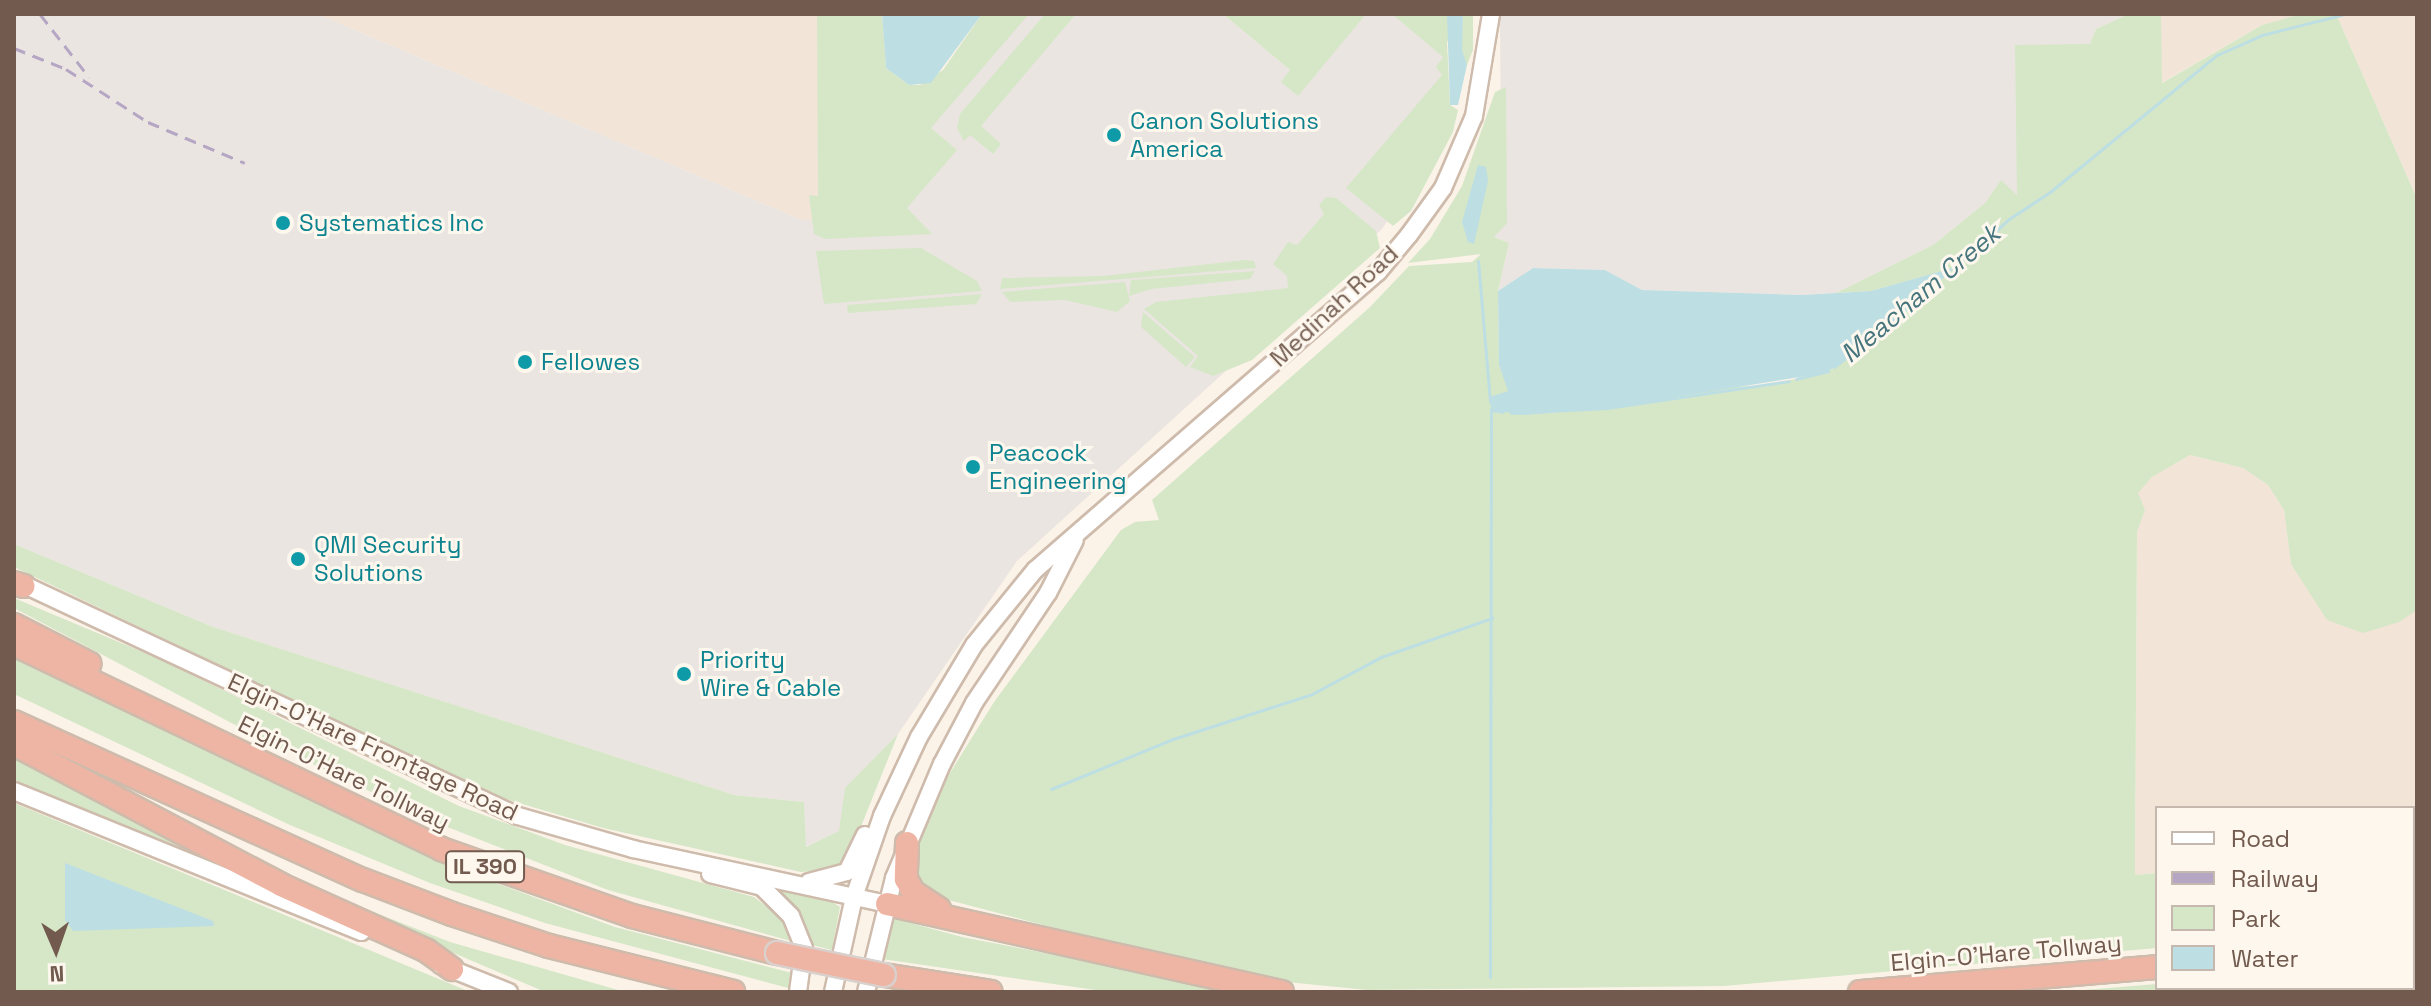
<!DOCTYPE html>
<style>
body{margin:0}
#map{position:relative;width:2431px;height:1006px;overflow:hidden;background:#fbf3e8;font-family:"Space Grotesk",sans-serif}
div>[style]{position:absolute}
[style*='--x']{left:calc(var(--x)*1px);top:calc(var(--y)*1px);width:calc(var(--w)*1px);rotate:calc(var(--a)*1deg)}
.residential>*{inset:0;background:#f2e4d7}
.industrial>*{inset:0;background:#ebe5e1}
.green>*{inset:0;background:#d5e7c7}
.water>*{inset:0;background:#bddee3}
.stream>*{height:3px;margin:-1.5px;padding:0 1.5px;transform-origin:1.5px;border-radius:1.5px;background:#bddee3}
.roads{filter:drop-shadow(2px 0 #cebbac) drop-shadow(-2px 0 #cebbac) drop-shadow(0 2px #cebbac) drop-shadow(0 -2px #cebbac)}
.secondary>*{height:16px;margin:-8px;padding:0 8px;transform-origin:8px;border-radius:8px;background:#fff}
.highway>*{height:22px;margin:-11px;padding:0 11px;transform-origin:11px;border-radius:11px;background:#efb5a4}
.rail>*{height:3px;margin-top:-1.5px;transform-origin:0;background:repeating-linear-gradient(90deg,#b5a6c4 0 12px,transparent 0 20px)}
.bridges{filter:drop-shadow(2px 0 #d8d1cd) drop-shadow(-2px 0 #d8d1cd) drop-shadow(0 2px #d8d1cd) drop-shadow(0 -2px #d8d1cd)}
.highway-bridge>*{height:22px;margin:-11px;padding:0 11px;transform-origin:11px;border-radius:11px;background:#efb5a4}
.dots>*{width:22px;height:22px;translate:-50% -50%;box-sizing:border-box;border:4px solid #fdf7ee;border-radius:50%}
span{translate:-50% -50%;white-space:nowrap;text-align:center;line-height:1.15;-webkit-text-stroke:6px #fdf7ee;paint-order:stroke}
.shield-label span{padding:2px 6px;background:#fdf7ee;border:2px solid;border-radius:6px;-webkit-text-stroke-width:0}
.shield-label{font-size:22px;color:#725a4e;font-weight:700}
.culture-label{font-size:24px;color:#0d838f}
.left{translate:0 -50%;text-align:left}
.street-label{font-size:24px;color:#725a4e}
.water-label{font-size:26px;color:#46757d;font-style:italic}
.frame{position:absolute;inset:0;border:16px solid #725a4e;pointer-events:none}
.legend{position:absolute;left:2155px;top:806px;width:260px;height:184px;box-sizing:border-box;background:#fdf7ee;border:2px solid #c5b8ae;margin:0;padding:10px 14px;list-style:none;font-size:24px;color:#725a4e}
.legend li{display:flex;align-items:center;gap:16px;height:40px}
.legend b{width:40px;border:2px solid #c5b8ae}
.north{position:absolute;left:16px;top:910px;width:80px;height:80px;-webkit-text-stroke:6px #fdf7ee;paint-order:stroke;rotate:178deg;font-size:22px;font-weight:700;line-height:32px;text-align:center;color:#725a4e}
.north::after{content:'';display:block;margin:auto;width:28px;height:36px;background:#725a4e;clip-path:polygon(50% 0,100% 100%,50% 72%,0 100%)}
</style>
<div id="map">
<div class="residential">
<div style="clip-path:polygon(317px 14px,826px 14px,830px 220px,802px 220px)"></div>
<div style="clip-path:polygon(2161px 14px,2301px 14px,2262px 25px,2161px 83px)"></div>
<div style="clip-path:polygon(2336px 14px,2417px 14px,2417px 199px)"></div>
<div style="clip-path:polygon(2190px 455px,2243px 468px,2268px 485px,2284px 510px,2291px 564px,2417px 607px,2417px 851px,2413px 852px,2413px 808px,2157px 808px,2157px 873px,2135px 875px,2137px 532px,2145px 510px,2137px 493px,2152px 477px)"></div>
</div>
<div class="industrial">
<div style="clip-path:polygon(14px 14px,317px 14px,802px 220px,830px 220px,1011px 14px,1223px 14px,1290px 70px,1347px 14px,1415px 14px,1447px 42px,1448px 129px,1382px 229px,1017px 561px,898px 734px,846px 788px,840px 831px,805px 847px,804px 802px,734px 795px,213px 627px,14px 544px)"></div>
<div style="clip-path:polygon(1500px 14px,2129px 14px,2096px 29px,2090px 44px,2074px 47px,2017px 196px,2001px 181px,1985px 203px,1933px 245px,1836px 293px,1802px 295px,1642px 290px,1605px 270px,1533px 268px,1498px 291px,1509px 243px,1484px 233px,1501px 161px)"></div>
</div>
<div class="green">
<div style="clip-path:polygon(817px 14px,882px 14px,886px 68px,909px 85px,920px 85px,943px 70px,982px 14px,1029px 14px,931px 128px,957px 150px,907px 208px,932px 234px,825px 239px,814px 234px,809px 195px,818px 196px)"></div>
<div style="clip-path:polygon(1045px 14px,1076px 14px,981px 126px,1001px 144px,993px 154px,970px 135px,964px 141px,957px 128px,960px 114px)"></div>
<div style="clip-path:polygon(1223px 14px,1366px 14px,1298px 96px,1281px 82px,1290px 70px)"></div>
<div style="clip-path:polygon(1392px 14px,1457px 14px,1447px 43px,1450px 105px,1458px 110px,1453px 132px,1411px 211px,1393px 226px,1346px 188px,1442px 75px,1436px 67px,1443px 57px)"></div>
<div style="clip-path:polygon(1463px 14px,1473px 14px,1473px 50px,1467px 65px,1461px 50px)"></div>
<div style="clip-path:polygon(2129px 14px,2161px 14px,2162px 83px,2262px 25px,2301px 14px,2336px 14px,2417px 199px,2417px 610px,2399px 622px,2363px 633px,2327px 620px,2291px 564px,2284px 510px,2268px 485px,2243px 468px,2190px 455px,2152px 477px,2138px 493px,2145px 510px,2137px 532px,2135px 875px,2157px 873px,2157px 948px,1724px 986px,1367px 990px,1287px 982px,1066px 931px,941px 898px,922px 887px,915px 872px,918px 844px,945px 781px,994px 702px,1121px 530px,1135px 522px,1159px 520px,1152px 500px,1369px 308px,1409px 266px,1472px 262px,1481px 254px,1408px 263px,1430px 239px,1462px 186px,1495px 92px,1506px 87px,1507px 223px,1494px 237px,1509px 243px,1498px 291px,1499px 365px,1509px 391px,1761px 386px,1825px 373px,1851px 357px,1954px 268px,1871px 291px,1836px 293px,1933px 245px,1985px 203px,2001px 180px,2017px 195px,2015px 45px,2090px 44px,2096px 29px)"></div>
<div style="clip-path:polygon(1326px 197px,1336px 198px,1376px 231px,1380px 248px,1252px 360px,1213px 376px,1190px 367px,1198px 356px,1144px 309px,1156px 302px,1288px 288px,1287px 276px,1273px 264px,1288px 242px,1297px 245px,1324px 214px,1319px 205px)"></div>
<div style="clip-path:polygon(921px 248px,977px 281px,982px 291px,824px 304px,816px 251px)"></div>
<div style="clip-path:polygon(1245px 260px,1254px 261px,1256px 268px,1000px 289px,1002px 278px,1103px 276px)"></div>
<div style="clip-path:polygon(1255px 271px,1250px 279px,1151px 289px,1129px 296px,1131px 280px)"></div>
<div style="clip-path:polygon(1125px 282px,1130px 301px,1117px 312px,1065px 300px,1010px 302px,1002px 292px)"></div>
<div style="clip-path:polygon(982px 294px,976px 304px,848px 313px,847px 305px)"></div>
<div style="clip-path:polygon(1143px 312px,1195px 357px,1186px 367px,1141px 327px)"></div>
<div style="clip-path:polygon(14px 544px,213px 627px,734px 795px,804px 802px,806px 847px,839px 831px,845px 788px,898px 734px,850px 854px,835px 870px,801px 872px,603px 828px,489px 794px,14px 567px)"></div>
<div style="clip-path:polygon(14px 598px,164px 661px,459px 806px,565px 845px,754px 897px,781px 918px,794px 942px,608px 890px,432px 821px,277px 747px,14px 608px)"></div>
<div style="clip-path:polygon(14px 659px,447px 865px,615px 927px,796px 974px,792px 989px,545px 923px,430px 883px,290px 825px,14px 694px)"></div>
<div style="clip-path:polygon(14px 757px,198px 853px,197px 856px,14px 780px)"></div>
<div style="clip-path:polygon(14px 803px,350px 942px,470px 992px,14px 992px)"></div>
<div style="clip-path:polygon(211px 835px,338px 898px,450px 942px,625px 992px,543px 991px,357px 912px)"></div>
<div style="clip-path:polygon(777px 889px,829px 900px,840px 907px,832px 950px,812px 945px,799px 912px)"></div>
<div style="clip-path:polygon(896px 919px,962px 937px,1248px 992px,1109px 992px,882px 959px,889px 924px)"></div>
<div style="clip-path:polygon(2157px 984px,2157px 988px,2265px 988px,2059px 992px)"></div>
</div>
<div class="water">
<div style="clip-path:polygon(882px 14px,982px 14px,931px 83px,909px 85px,886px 68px)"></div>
<div style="clip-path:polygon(1447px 14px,1463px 14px,1462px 50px,1467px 65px,1458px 105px,1450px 105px)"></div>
<div style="clip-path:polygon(1478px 165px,1486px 167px,1488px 181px,1474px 244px,1468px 242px,1462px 222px)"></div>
<div style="clip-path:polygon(1956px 267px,1851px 357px,1825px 373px,1607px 408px,1525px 415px,1491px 410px,1490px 397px,1508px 391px,1499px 365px,1498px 291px,1533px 268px,1605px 270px,1642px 290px,1802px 295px,1871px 291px)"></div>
<div style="clip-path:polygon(65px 863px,213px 921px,214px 926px,73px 931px,65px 920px)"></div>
</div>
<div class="stream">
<div style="--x:1478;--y:261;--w:141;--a:85.1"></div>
<div style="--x:1954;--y:269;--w:74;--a:-42.3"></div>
<div style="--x:2009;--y:219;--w:49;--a:-33.4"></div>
<div style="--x:2050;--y:192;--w:216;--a:-39.4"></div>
<div style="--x:2217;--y:55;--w:49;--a:-24"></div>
<div style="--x:2262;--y:35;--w:86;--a:-14.2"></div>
<div style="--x:1834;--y:367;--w:104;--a:-38.7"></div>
<div style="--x:1796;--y:379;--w:33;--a:-14"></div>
<div style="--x:1491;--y:410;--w:12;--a:9"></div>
<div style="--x:1511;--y:413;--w:96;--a:-3"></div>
<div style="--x:1607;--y:408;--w:184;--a:-8.4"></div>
<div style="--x:1051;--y:789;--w:132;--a:-22.3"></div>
<div style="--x:1173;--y:739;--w:146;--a:-17.9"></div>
<div style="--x:1312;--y:694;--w:78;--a:-28.2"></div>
<div style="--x:1381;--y:657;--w:118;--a:-19.4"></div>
<div style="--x:1490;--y:977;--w:568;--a:-89.9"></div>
</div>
<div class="roads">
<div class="secondary">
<div style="--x:16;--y:581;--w:554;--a:25.09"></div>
<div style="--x:518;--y:816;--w:120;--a:16"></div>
<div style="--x:633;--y:849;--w:260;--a:12.2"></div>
<div style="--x:14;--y:791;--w:375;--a:22.1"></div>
<div style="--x:710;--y:874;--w:54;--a:14"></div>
<div style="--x:762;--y:887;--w:41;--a:45"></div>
<div style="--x:791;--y:916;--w:35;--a:68"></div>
<div style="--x:804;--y:948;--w:44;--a:97.8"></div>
<div style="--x:809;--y:882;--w:39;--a:-15"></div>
<div style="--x:847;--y:872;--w:41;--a:-64.1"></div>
<div style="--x:441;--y:965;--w:73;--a:21.7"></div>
<div style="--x:833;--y:992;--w:97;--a:-77.5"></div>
<div style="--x:854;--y:897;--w:86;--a:-70.9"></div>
<div style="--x:882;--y:816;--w:87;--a:-64.9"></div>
<div style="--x:919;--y:737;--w:107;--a:-59.1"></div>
<div style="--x:974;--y:645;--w:97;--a:-50.9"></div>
<div style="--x:1035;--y:570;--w:454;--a:-41"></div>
<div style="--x:1378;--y:272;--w:48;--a:-50"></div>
<div style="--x:1409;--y:235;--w:58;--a:-54.1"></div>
<div style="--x:1443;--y:188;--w:78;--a:-66.7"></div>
<div style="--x:1474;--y:116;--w:103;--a:-80.5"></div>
<div style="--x:866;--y:992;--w:117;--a:-76.2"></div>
<div style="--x:894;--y:878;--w:124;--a:-67.2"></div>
<div style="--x:942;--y:764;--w:69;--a:-62.3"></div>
<div style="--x:974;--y:703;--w:133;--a:-56.1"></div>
<div style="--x:1048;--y:593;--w:59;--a:-63"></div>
</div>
<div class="highway">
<div style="--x:14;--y:583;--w:10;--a:17"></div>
<div style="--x:14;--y:625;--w:85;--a:27.2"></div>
<div style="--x:14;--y:644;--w:474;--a:25.6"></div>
<div style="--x:441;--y:849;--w:202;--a:19.3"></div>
<div style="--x:632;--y:916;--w:150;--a:14.3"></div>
<div style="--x:14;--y:722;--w:383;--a:24.4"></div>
<div style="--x:363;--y:880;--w:95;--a:20.9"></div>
<div style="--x:452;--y:914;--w:102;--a:18.3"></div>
<div style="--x:549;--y:946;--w:190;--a:14"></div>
<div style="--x:14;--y:744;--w:302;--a:27.8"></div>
<div style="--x:281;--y:885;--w:160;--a:24.3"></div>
<div style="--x:427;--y:951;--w:31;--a:36"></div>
<div style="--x:907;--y:843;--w:36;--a:92"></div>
<div style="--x:906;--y:879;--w:15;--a:62"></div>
<div style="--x:913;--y:892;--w:31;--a:33"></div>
<div style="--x:887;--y:904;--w:405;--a:12.6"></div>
<div style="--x:2413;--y:944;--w:4;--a:-14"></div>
<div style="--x:884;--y:975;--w:108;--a:9"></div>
<div style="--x:1860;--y:992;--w:298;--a:-4.8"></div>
</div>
</div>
<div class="rail">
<div style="--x:40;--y:14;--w:80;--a:52.1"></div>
<div style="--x:14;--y:48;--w:56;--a:22"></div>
<div style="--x:66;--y:69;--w:98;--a:32.9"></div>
<div style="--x:148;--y:122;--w:105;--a:22.9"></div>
</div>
<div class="bridges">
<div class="highway-bridge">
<div style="--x:777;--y:953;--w:109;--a:11.6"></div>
</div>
</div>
<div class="dots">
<div style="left:1114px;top:135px;background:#0f9aa8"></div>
<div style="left:283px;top:223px;background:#0f9aa8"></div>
<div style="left:525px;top:362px;background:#0f9aa8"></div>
<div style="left:973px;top:467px;background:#0f9aa8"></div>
<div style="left:298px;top:559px;background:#0f9aa8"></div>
<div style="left:684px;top:674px;background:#0f9aa8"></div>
</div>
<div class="shield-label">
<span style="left:485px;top:867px">IL 390</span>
</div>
<div class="culture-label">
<span class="left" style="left:1130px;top:135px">Canon Solutions<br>America</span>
<span class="left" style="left:299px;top:223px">Systematics Inc</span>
<span class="left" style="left:541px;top:362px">Fellowes</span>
<span class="left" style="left:989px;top:467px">Peacock<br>Engineering</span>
<span class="left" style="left:314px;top:559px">QMI Security<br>Solutions</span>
<span class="left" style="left:700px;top:674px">Priority<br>Wire &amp; Cable</span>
</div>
<div class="street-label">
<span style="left:1334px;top:306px;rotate:-43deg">Medinah Road</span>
<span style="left:373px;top:747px;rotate:25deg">Elgin-O'Hare Frontage Road</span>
<span style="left:344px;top:773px;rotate:26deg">Elgin-O'Hare Tollway</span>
<span style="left:2006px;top:953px;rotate:-5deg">Elgin-O'Hare Tollway</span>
</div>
<div class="water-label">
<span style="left:1921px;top:294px;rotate:-40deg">Meacham Creek</span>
</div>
<div class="frame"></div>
<ul class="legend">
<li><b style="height:10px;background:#fff"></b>Road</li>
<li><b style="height:10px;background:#b5a6c4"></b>Railway</li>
<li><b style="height:22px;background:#d5e7c7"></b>Park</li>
<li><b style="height:22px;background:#bddee3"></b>Water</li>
</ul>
<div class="north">N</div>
</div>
